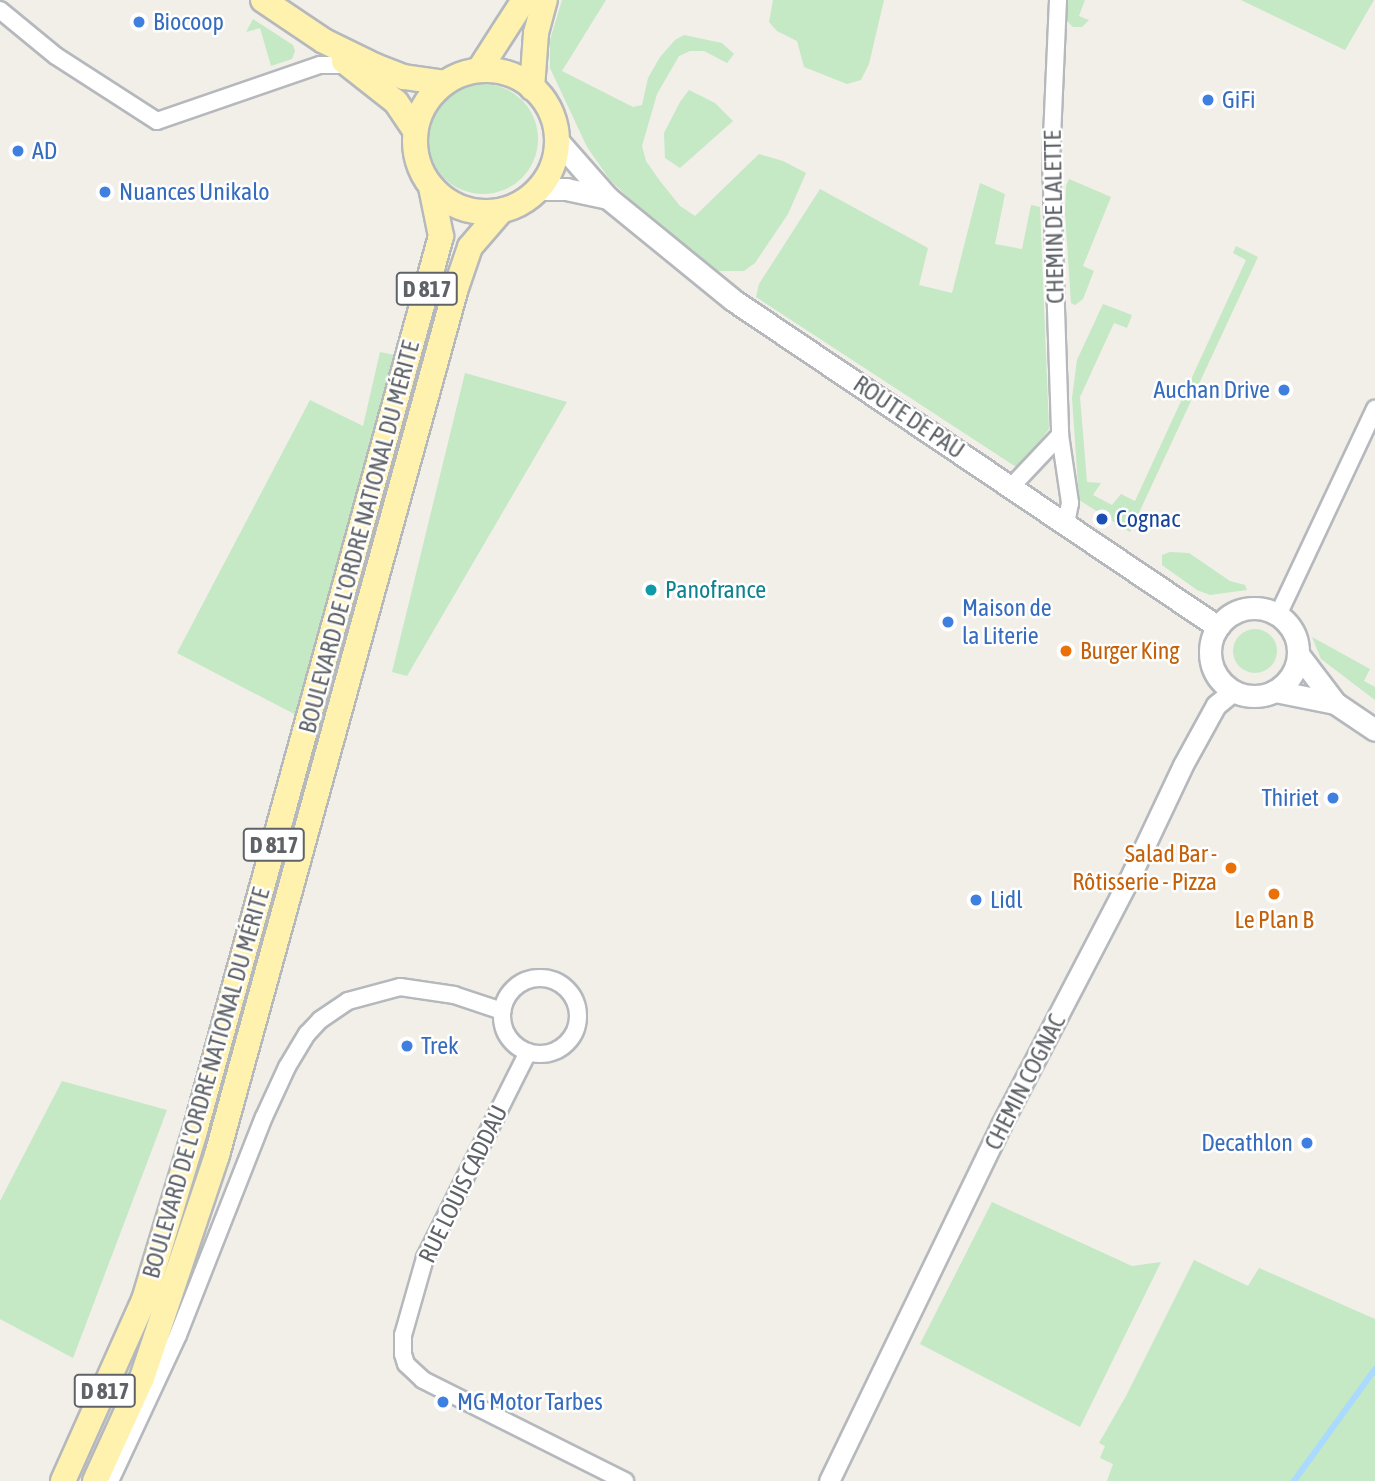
<!DOCTYPE html>
<html>
<head>
<meta charset="utf-8">
<style>
	body { margin:0 }
	#map { position:relative; width:1375px; height:1481px; overflow:hidden; background:#f1efe8; font-family:"Asap Condensed",sans-serif }
	div>[style] { position:absolute }
	.green>* { inset:0; background:#c5e8c5 }
	.round { border-radius:50% }
	.stream>* { height:6px; margin:-3px; padding:0 3px; transform-origin:3px; border-radius:3px; background:#aadaff }
	.roads { filter:drop-shadow(2px 0 #b5b8bc) drop-shadow(-2px 0 #b5b8bc) drop-shadow(0 2px #b5b8bc) drop-shadow(0 -2px #b5b8bc) }
	.minor>* { height:16px; margin:-8px; padding:0 8px; transform-origin:8px; border-radius:8px; background:#fff }
	.minor>.ring { margin:-8px; padding:0; box-sizing:content-box; background:none; border:16px solid #fff; border-radius:50% }
	.tertiary>* { height:19px; margin:-9.5px; padding:0 9.5px; transform-origin:9.5px; border-radius:9.5px; background:#fff }
	.secondary>* { height:21px; margin:-10.5px; padding:0 10.5px; transform-origin:10.5px; border-radius:10.5px; background:#fff }
	.secondary>.ring { margin:-10.5px; padding:0; box-sizing:content-box; background:none; border:21px solid #fff; border-radius:50% }
	.primary>* { height:24px; margin:-12px; padding:0 12px; transform-origin:12px; border-radius:12px; background:#fff2af }
	.primary>.ring { margin:-12px; padding:0; box-sizing:content-box; background:none; border:24px solid #fff2af; border-radius:50% }
	.dots>* { width:19px; height:19px; translate:-50% -50%; box-sizing:border-box; border:4px solid #fff; border-radius:50% }
	span { translate:-50% -50%; white-space:nowrap; text-align:center; line-height:1.15; -webkit-text-stroke:5px #fff; paint-order:stroke }
	.shield-label span { padding:2px 5px; background:#fff; border:2px solid; border-radius:5px; -webkit-text-stroke-width:0 }
	.shield-label { font-size:23px; color:#5f6368; font-weight:700 }
	.shop-label { font-size:24px; color:#366cbe }
	.left { translate:0 -50%; text-align:left }
	.right { translate:-100% -50%; text-align:right }
	.street-label { font-size:24px; color:#5f6368 }
	.transit-label { font-size:24px; color:#164399 }
	.culture-label { font-size:24px; color:#0d838f }
	.food-label { font-size:24px; color:#c56008 }
</style>
</head>
<body>
<div id="map">
	<div class="green">
		<div style="clip-path:polygon(562px 0,606px 0,562px 71px,633px 107px,642px 105px,648px 78px,660px 57px,675px 40px,684px 35px,722px 43px,734px 54px,727px 63px,704px 51px,690px 51px,679px 56px,657px 94px,642px 146px,646px 161px,660px 181px,680px 206px,695px 216px,759px 154px,783px 161px,806px 173px,788px 214px,755px 263px,744px 271px,718px 271px,654px 222px,610px 180px,587px 147px,550px 68px,550px 40px)"></div>
		<div style="clip-path:polygon(773px 0,884px 0,869px 64px,861px 80px,847px 84px,804px 67px,797px 41px,777px 31px,769px 22px)"></div>
		<div style="clip-path:polygon(1067px 0,1085px 0,1079px 16px,1089px 20px,1082px 27px,1073px 27px,1066px 20px)"></div>
		<div style="clip-path:polygon(1241px 0,1374px 0,1345px 50px)"></div>
		<div style="clip-path:polygon(253px 19px,293px 45px,295px 51px,292px 59px,271px 66px,260px 28px,246px 32px)"></div>
		<div class="round" style="left:428px;top:84px;width:110px;height:110px"></div>
		<div style="clip-path:polygon(689px 90px,715px 103px,733px 121px,680px 168px,665px 158px,664px 133px,680px 102px)"></div>
		<div style="clip-path:polygon(1069px 179px,1111px 197px,1083px 266px,1094px 271px,1083px 299px,1075px 305px,1071px 303px,1065px 213px,1066px 185px)"></div>
		<div style="clip-path:polygon(980px 183px,1005px 194px,995px 244px,1022px 249px,1031px 205px,1040px 207px,1049px 429px,1019px 469px,756px 297px,759px 284px,820px 189px,928px 248px,919px 285px,952px 293px)"></div>
		<div style="clip-path:polygon(1236px 246px,1258px 257px,1130px 532px,1079px 500px,1072px 398px,1077px 360px,1103px 304px,1132px 315px,1127px 328px,1114px 323px,1080px 397px,1087px 482px,1101px 483px,1093px 495px,1112px 505px,1121px 494px,1135px 501px,1246px 260px,1233px 253px)"></div>
		<div style="clip-path:polygon(380px 352px,394px 355px,298px 716px,177px 653px,310px 400px,363px 426px)"></div>
		<div style="clip-path:polygon(465px 373px,567px 402px,407px 676px,392px 672px)"></div>
		<div style="clip-path:polygon(1170px 552px,1189px 553px,1230px 581px,1245px 585px,1247px 590px,1210px 595px,1197px 590px,1162px 565px,1162px 555px)"></div>
		<div class="round" style="left:1233px;top:629px;width:44px;height:44px"></div>
		<div style="clip-path:polygon(1312px 637px,1370px 669px,1364px 681px,1375px 687px,1375px 700px,1321px 659px)"></div>
		<div style="clip-path:polygon(62px 1081px,167px 1110px,73px 1358px,0 1319px,0 1201px)"></div>
		<div style="clip-path:polygon(992px 1202px,1132px 1266px,1161px 1262px,1080px 1427px,920px 1344px)"></div>
		<div style="clip-path:polygon(1194px 1260px,1248px 1286px,1259px 1268px,1375px 1319px,1375px 1481px,1107px 1481px,1113px 1464px,1100px 1458px,1105px 1446px,1099px 1443px,1126px 1396px)"></div>
	</div>
	<div class="stream">
		<div style="left:1294px;top:1481px;width:138px;rotate:-54.1deg"></div>
	</div>
	<div class="roads">
		<div class="minor">
			<div style="left:1058px;top:0;width:158px;rotate:92.5deg"></div>
			<div style="left:1051px;top:158px;width:277px;rotate:88.1deg"></div>
			<div style="left:1060px;top:435px;width:69px;rotate:81.6deg"></div>
			<div style="left:1070px;top:503px;width:20px;rotate:101deg"></div>
			<div style="left:0;top:10px;width:72px;rotate:39.4deg"></div>
			<div style="left:56px;top:56px;width:120px;rotate:32.8deg"></div>
			<div style="left:157px;top:121px;width:172px;rotate:-19deg"></div>
			<div style="left:320px;top:65px;width:28px"></div>
			<div style="left:1012px;top:486px;width:70px;rotate:-46.7deg"></div>
			<div style="left:1278px;top:615px;width:228px;rotate:-64.8deg"></div>
			<div class="ring" style="left:502px;top:978px;width:60px;height:60px"></div>
			<div style="left:528px;top:1052px;width:230px;rotate:116.6deg"></div>
			<div style="left:425px;top:1258px;width:80px;rotate:105.9deg"></div>
			<div style="left:403px;top:1335px;width:19px;rotate:90deg"></div>
			<div style="left:403px;top:1354px;width:10px;rotate:73deg"></div>
			<div style="left:406px;top:1364px;width:23px;rotate:43deg"></div>
			<div style="left:423px;top:1380px;width:226px;rotate:26.6deg"></div>
			<div style="left:110px;top:1481px;width:161px;rotate:-65deg"></div>
			<div style="left:178px;top:1335px;width:234px;rotate:-68.5deg"></div>
			<div style="left:264px;top:1117px;width:55px;rotate:-65.3deg"></div>
			<div style="left:287px;top:1067px;width:39px;rotate:-59deg"></div>
			<div style="left:307px;top:1034px;width:19px;rotate:-47deg"></div>
			<div style="left:320px;top:1020px;width:34px;rotate:-34deg"></div>
			<div style="left:348px;top:1001px;width:54px;rotate:-15.1deg"></div>
			<div style="left:400px;top:987px;width:55px;rotate:8.4deg"></div>
			<div style="left:454px;top:995px;width:51px;rotate:18.4deg"></div>
		</div>
		<div class="tertiary">
			<div style="left:829px;top:1481px;width:395px;rotate:-64.2deg"></div>
			<div style="left:1001px;top:1125px;width:284px;rotate:-62.5deg"></div>
			<div style="left:1132px;top:873px;width:119px;rotate:-64.7deg"></div>
			<div style="left:1183px;top:765px;width:68px;rotate:-61.2deg"></div>
			<div style="left:1216px;top:705px;width:22px;rotate:-39deg"></div>
		</div>
		<div class="secondary">
			<div style="left:557px;top:140px;width:77px;rotate:48.7deg"></div>
			<div style="left:608px;top:198px;width:161px;rotate:39.2deg"></div>
			<div style="left:733px;top:300px;width:585px;rotate:33.99deg"></div>
			<div style="left:539px;top:189px;width:27px"></div>
			<div style="left:566px;top:189px;width:43px;rotate:12.1deg"></div>
			<div class="ring" style="left:1210px;top:608px;width:67px;height:67px"></div>
			<div style="left:1298px;top:654px;width:61px;rotate:52.9deg"></div>
			<div style="left:1335px;top:703px;width:48px;rotate:34deg"></div>
			<div style="left:1275px;top:691px;width:61px;rotate:11.3deg"></div>
		</div>
		<div class="primary">
			<div style="left:263px;top:0;width:73px;rotate:33.9deg"></div>
			<div style="left:324px;top:41px;width:57px;rotate:26.1deg"></div>
			<div style="left:375px;top:66px;width:31px;rotate:21deg"></div>
			<div style="left:404px;top:77px;width:41px;rotate:8.3deg"></div>
			<div style="left:344px;top:61px;width:66px;rotate:38.3deg"></div>
			<div style="left:396px;top:102px;width:34px;rotate:56deg"></div>
			<div style="left:479px;top:70px;width:83px;rotate:-57.3deg"></div>
			<div class="ring" style="left:415px;top:70px;width:118px;height:118px"></div>
			<div style="left:532px;top:88px;width:55px;rotate:-85.8deg"></div>
			<div style="left:536px;top:33px;width:34px;rotate:-75deg"></div>
			<div style="left:63px;top:1481px;width:198px;rotate:-65.9deg"></div>
			<div style="left:144px;top:1300px;width:177px;rotate:-73.2deg"></div>
			<div style="left:195px;top:1131px;width:928px;rotate:-74.63deg"></div>
			<div style="left:441px;top:236px;width:50px;rotate:-101.5deg"></div>
			<div style="left:95px;top:1481px;width:113px;rotate:-65.5deg"></div>
			<div style="left:142px;top:1378px;width:235px;rotate:-71.4deg"></div>
			<div style="left:217px;top:1155px;width:899px;rotate:-74.59deg"></div>
			<div style="left:456px;top:288px;width:43px;rotate:-71.1deg"></div>
			<div style="left:470px;top:247px;width:48px;rotate:-49.3deg"></div>
		</div>
	</div>
	<div class="dots">
		<div style="left:139px;top:22px;background:#3f7fe0"></div>
		<div style="left:1208px;top:100px;background:#3f7fe0"></div>
		<div style="left:18px;top:151px;background:#3f7fe0"></div>
		<div style="left:105px;top:192px;background:#3f7fe0"></div>
		<div style="left:1284px;top:390px;background:#3f7fe0"></div>
		<div style="left:1102px;top:519px;background:#1a4fb4"></div>
		<div style="left:651px;top:590px;background:#0f9aa8"></div>
		<div style="left:948px;top:622px;background:#3f7fe0"></div>
		<div style="left:1066px;top:651px;background:#e8710a"></div>
		<div style="left:1333px;top:798px;background:#3f7fe0"></div>
		<div style="left:1231px;top:868px;background:#e8710a"></div>
		<div style="left:1274px;top:894px;background:#e8710a"></div>
		<div style="left:976px;top:900px;background:#3f7fe0"></div>
		<div style="left:407px;top:1046px;background:#3f7fe0"></div>
		<div style="left:1307px;top:1143px;background:#3f7fe0"></div>
		<div style="left:443px;top:1402px;background:#3f7fe0"></div>
	</div>
	<div class="shield-label">
		<span style="left:427px;top:289px">D 817</span>
		<span style="left:274px;top:845px">D 817</span>
		<span style="left:105px;top:1391px">D 817</span>
	</div>
	<div class="shop-label">
		<span class="left" style="left:153px;top:22px">Biocoop</span>
		<span class="left" style="left:1222px;top:100px">GiFi</span>
		<span class="left" style="left:32px;top:151px">AD</span>
		<span class="left" style="left:119px;top:192px">Nuances Unikalo</span>
		<span class="right" style="left:1270px;top:390px">Auchan Drive</span>
		<span class="left" style="left:962px;top:622px">Maison de<br>la Literie</span>
		<span class="right" style="left:1319px;top:798px">Thiriet</span>
		<span class="left" style="left:990px;top:900px">Lidl</span>
		<span class="left" style="left:421px;top:1046px">Trek</span>
		<span class="right" style="left:1293px;top:1143px">Decathlon</span>
		<span class="left" style="left:457px;top:1402px">MG Motor Tarbes</span>
	</div>
	<div class="street-label">
		<span style="left:1054px;top:217px;rotate:-91deg">CHEMIN DE LALETTE</span>
		<span style="left:909px;top:417px;rotate:34deg">ROUTE DE PAU</span>
		<span style="left:359px;top:537px;rotate:-75deg">BOULEVARD DE L'ORDRE NATIONAL DU MÉRITE</span>
		<span style="left:1025px;top:1082px;rotate:-63deg">CHEMIN COGNAC</span>
		<span style="left:206px;top:1083px;rotate:-74deg">BOULEVARD DE L'ORDRE NATIONAL DU MÉRITE</span>
		<span style="left:463px;top:1184px;rotate:-64deg">RUE LOUIS CADDAU</span>
	</div>
	<div class="transit-label">
		<span class="left" style="left:1116px;top:519px">Cognac</span>
	</div>
	<div class="culture-label">
		<span class="left" style="left:665px;top:590px">Panofrance</span>
	</div>
	<div class="food-label">
		<span class="left" style="left:1080px;top:651px">Burger King</span>
		<span class="right" style="left:1217px;top:868px">Salad Bar -<br>Rôtisserie - Pizza</span>
		<span style="left:1274px;top:920px">Le Plan B</span>
	</div>
</div>
</body>
</html>
